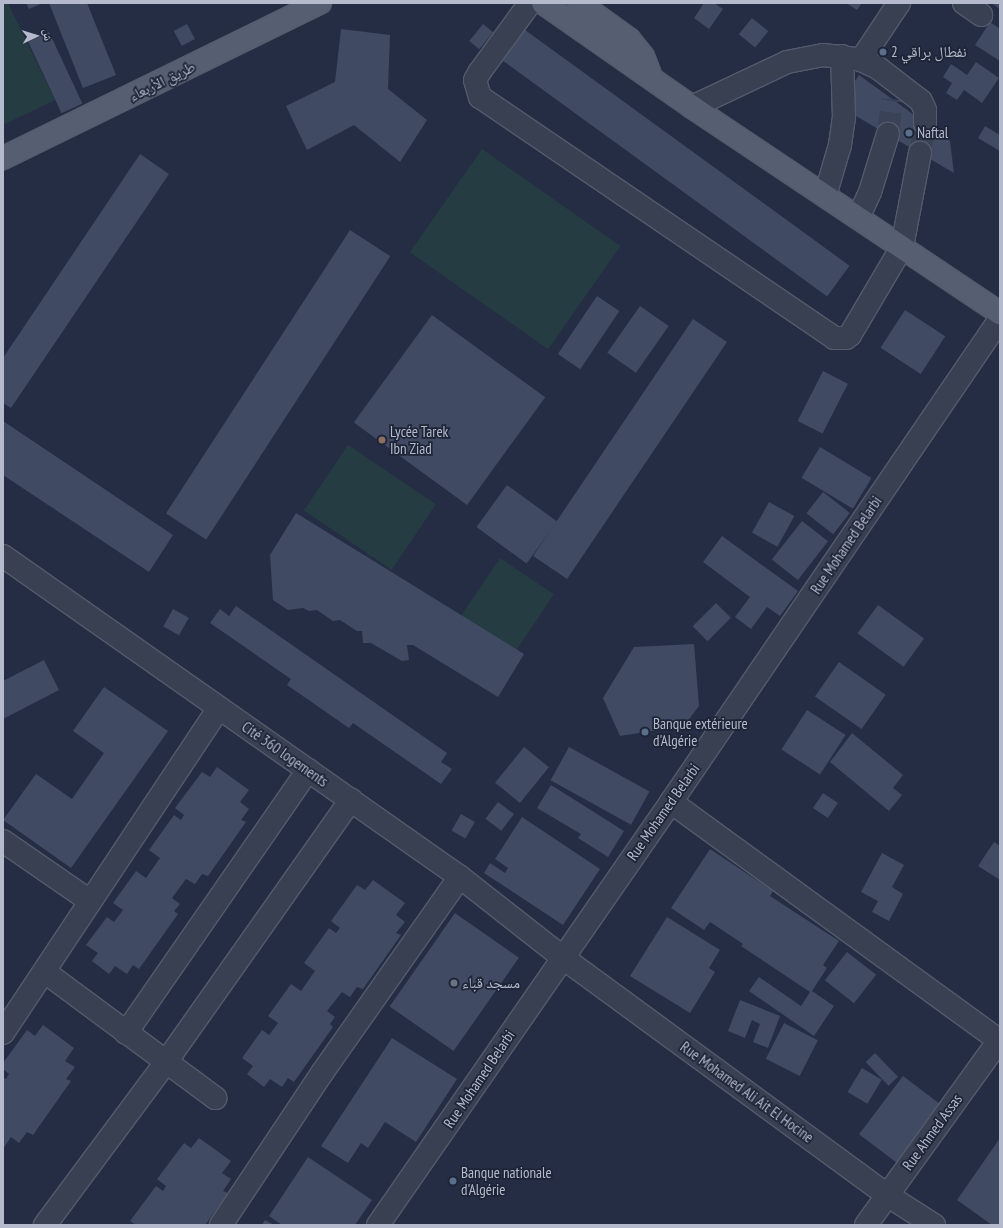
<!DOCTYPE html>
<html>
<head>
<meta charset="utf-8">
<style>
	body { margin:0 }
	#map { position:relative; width:1003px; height:1228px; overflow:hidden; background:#242d43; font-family:"PT Sans Narrow","Noto Naskh Arabic",sans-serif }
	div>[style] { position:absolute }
	.green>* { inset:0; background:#263c43; transform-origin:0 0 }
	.building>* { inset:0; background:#404a63; transform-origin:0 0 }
	.minor-tunnel>* { height:22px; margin-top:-11px; transform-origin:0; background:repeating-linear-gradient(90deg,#3a4258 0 22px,transparent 0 33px) }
	.roads { filter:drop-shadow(1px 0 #535b6c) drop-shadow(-1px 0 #535b6c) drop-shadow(0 1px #535b6c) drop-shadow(0 -1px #535b6c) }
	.minor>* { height:22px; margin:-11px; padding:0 11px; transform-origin:11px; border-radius:11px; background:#384052 }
	.major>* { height:22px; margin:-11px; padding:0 11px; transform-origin:11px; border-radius:11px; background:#565f72 }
	.dots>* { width:11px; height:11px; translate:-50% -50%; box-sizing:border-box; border:2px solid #1d2537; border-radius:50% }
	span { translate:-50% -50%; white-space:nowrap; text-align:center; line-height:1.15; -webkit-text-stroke:3.5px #1d2537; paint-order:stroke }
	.poi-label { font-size:15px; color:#b5bbcc }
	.left { translate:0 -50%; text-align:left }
	.street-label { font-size:15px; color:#b5bbcc }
	.frame { position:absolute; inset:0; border:4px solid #b5bbcc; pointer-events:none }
	.north { position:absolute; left:16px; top:16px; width:40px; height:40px; -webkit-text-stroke:3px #1d2537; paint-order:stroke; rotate:86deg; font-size:11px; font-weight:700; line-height:16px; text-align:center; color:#b5bbcc }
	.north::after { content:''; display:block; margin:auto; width:14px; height:18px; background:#b5bbcc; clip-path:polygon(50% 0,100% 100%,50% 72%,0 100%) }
</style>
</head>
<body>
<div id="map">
	<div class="green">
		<div style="clip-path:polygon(3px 3px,8px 3px,55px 100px,3px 125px)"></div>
		<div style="left:482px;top:149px;width:169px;height:126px;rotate:35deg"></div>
		<div style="left:348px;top:445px;width:106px;height:79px;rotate:34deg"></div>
		<div style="left:500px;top:558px;width:65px;height:103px;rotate:34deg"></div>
	</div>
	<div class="building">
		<div style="clip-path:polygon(26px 3px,43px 3px,29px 9px)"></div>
		<div style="clip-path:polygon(49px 3px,87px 3px,116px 75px,83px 88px)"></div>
		<div style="clip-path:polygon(704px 3px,714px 3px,723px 9px,709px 29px,694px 18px)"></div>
		<div style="clip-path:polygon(846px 3px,862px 3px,857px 10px)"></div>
		<div style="clip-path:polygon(991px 3px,1000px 3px,1000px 9px)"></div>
		<div style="left:752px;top:18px;width:21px;height:21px;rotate:39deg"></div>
		<div style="clip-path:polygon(990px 22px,1000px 29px,1000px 61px,975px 45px)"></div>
		<div style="left:187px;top:24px;width:17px;height:15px;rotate:62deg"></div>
		<div style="left:483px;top:24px;width:13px;height:22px;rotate:39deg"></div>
		<div style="left:521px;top:27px;width:406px;height:38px;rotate:36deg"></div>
		<div style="clip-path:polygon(341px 29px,390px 35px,388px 89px,427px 120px,400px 162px,354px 125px,307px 150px,286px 106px,335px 82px)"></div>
		<div style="left:49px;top:32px;width:79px;height:23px;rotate:65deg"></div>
		<div style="clip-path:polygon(976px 62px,999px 78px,982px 103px,964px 90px,957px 100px,946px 93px,952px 83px,943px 77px,951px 64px,967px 75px)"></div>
		<div style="clip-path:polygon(859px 75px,950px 141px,954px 173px,849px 112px,849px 90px)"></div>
		<div style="clip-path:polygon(985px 126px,1000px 135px,1000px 151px,978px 138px)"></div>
		<div style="clip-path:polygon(140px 154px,169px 174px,11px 408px,3px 403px,3px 358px)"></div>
		<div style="left:350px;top:230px;width:48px;height:338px;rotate:33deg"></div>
		<div style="left:597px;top:296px;width:27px;height:70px;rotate:34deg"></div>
		<div style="left:640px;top:306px;width:35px;height:57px;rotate:35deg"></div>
		<div style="left:905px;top:310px;width:48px;height:45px;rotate:33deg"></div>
		<div style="left:432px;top:315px;width:140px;height:133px;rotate:36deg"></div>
		<div style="left:693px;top:319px;width:41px;height:286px;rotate:34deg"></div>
		<div style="left:823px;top:371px;width:28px;height:56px;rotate:27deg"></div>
		<div style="clip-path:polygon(3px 421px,173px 535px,149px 572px,3px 475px)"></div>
		<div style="left:820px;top:447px;width:60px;height:36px;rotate:31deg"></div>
		<div style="left:507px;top:485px;width:62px;height:52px;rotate:36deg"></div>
		<div style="left:823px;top:492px;width:34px;height:27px;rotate:38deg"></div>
		<div style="left:769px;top:502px;width:29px;height:35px;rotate:29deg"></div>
		<div style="clip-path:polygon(296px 513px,524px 654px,498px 697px,413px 645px,407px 645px,409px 660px,402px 661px,371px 643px,363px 643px,362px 631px,357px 631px,340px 620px,333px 621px,317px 610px,309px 611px,303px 608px,288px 610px,273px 600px,270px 555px)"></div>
		<div style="left:802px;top:521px;width:33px;height:49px;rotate:38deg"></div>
		<div style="clip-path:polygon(722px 536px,798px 591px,780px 616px,767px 607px,751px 629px,735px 617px,750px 597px,703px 562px)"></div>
		<div style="left:716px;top:603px;width:21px;height:33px;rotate:45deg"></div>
		<div style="left:878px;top:605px;width:57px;height:35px;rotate:36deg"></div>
		<div style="clip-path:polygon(236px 606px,447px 753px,441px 762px,452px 769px,441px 784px,353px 723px,349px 728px,287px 685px,291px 679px,210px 623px,220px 609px,229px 616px)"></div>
		<div style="left:173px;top:609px;width:18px;height:20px;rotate:29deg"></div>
		<div style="clip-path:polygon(694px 644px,699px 706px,684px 726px,620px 736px,603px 698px,634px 647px)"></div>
		<div style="clip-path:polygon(44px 660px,59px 690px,3px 719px,3px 681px)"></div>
		<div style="left:839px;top:662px;width:57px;height:42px;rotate:35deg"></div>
		<div style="clip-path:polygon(104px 687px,168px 731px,71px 868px,3px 820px,36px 774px,72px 799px,104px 753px,73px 731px)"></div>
		<div style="left:807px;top:710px;width:46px;height:47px;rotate:33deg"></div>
		<div style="clip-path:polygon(852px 733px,903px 775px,893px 788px,902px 795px,889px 811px,830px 762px)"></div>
		<div style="left:524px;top:747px;width:32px;height:46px;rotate:39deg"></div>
		<div style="left:569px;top:747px;width:92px;height:38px;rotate:29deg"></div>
		<div style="clip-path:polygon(217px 767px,249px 790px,240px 802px,249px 809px,241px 820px,246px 822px,208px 876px,202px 874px,195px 884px,186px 879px,172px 898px,180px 904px,174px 911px,178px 914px,139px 969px,133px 965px,127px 974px,115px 966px,109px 974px,92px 961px,98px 953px,86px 945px,107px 917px,114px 922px,123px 910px,113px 903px,136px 871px,146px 878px,160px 858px,149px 850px,174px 815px,181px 820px,184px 815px,175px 808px,202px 772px,210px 777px)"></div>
		<div style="clip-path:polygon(551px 785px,624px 831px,608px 857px,578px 838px,581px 834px,537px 808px)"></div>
		<div style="left:823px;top:793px;width:18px;height:18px;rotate:34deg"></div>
		<div style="left:498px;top:802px;width:20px;height:21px;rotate:37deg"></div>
		<div style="left:461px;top:814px;width:16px;height:19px;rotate:30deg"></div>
		<div style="clip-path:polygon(522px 817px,600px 869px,563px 925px,484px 873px,490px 863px,505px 873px,508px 868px,495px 859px)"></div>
		<div style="clip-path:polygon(994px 842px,1000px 846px,1000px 880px,978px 866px)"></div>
		<div style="clip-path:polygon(710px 849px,773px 891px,770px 896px,839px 941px,823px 965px,827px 968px,812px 991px,834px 1006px,814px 1036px,749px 991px,759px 977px,801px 1006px,810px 992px,741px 946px,743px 944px,710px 922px,704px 930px,671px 908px)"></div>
		<div style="clip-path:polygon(882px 853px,904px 865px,892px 887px,903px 894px,889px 921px,872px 912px,878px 901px,861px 892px)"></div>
		<div style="clip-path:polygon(373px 880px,405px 903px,396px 915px,405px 922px,396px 933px,401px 935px,363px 989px,357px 987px,350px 997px,342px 992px,327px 1011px,335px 1017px,330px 1024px,333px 1027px,294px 1082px,288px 1078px,282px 1087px,270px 1079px,264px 1087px,247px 1074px,253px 1066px,242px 1058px,262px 1030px,269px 1035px,278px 1023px,268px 1016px,291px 984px,301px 991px,315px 971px,304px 963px,329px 928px,336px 933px,340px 928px,331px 921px,357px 885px,365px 890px)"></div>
		<div style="left:455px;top:913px;width:78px;height:114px;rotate:35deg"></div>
		<div style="clip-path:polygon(667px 917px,720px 950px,709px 968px,715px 972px,690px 1013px,630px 976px)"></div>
		<div style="left:847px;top:952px;width:37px;height:36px;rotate:38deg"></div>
		<div style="clip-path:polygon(740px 1000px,780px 1016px,768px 1048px,753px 1042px,760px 1024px,752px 1020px,745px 1038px,728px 1031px)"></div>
		<div style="left:784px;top:1023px;width:38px;height:40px;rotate:27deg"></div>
		<div style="clip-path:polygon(43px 1025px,74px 1048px,65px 1061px,75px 1067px,66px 1079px,71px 1081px,33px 1135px,27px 1132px,19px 1143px,11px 1137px,3px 1149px,3px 1077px,6px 1079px,9px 1074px,3px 1069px,3px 1063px,27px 1030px,35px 1036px)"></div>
		<div style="clip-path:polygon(392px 1038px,457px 1079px,416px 1142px,385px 1122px,368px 1148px,361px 1143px,348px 1163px,321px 1146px)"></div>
		<div style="left:875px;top:1053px;width:33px;height:13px;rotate:46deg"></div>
		<div style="left:862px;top:1068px;width:23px;height:28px;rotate:31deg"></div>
		<div style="left:903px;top:1076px;width:53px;height:73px;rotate:37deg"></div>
		<div style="clip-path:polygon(199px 1138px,231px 1161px,222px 1173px,231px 1179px,223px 1191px,228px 1193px,205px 1225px,136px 1225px,130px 1221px,156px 1186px,163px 1191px,166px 1186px,157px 1179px,184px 1143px,191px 1148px)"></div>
		<div style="clip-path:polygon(1000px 1138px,1000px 1225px,992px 1225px,957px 1200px)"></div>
		<div style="clip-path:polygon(308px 1157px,372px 1200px,355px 1225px,282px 1225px,269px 1216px)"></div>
		<div style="clip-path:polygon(265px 1220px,274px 1225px,262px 1225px)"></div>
	</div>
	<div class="minor-tunnel">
		<div style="left:888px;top:134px;width:35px;rotate:-83deg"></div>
		<div style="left:920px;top:153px;width:30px;rotate:-81deg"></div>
	</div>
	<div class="roads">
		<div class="minor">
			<div style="left:530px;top:3px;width:87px;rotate:126.1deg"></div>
			<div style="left:479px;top:73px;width:8px;rotate:120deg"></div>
			<div style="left:475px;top:80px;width:18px;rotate:74deg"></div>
			<div style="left:480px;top:97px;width:428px;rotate:34.2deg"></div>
			<div style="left:834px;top:338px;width:12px"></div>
			<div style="left:846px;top:338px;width:5px;rotate:-37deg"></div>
			<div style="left:850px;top:335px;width:102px;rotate:-59.4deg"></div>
			<div style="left:902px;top:247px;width:96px;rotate:-79.2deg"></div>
			<div style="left:964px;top:3px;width:21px;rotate:35deg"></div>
			<div style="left:861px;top:60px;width:69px;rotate:-56.3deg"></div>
			<div style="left:692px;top:107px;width:105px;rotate:-25.3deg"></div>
			<div style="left:787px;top:62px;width:37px;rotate:-11deg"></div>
			<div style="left:823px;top:55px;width:38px;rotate:7deg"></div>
			<div style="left:861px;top:60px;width:19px;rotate:25deg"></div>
			<div style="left:878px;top:68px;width:54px;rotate:37.5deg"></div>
			<div style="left:921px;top:101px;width:10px;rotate:66deg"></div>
			<div style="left:925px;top:110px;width:13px;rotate:90deg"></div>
			<div style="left:825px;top:196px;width:53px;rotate:-73.6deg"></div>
			<div style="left:840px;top:145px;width:27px;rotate:-82deg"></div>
			<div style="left:844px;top:118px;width:62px;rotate:-91.8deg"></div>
			<div style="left:858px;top:218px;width:29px;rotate:-65deg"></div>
			<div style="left:870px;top:192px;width:61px;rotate:-72.8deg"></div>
			<div style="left:3px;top:556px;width:558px;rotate:35.08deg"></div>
			<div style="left:460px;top:877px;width:130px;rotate:38.1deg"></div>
			<div style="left:562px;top:957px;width:403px;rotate:36.2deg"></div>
			<div style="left:887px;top:1195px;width:56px;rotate:32.6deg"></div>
			<div style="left:671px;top:802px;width:405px;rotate:36deg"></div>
			<div style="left:3px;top:841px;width:106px;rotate:34.6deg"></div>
			<div style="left:45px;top:972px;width:212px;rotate:36.5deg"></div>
			<div style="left:3px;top:1033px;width:390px;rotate:-56.4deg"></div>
			<div style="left:126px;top:1033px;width:320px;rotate:-55.3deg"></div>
			<div style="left:45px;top:1225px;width:203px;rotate:-53.4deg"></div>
			<div style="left:166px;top:1062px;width:321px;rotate:-54.8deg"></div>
			<div style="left:221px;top:1225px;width:182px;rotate:-56.4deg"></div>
			<div style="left:322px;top:1073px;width:240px;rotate:-54.9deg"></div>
			<div style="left:378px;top:1225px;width:515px;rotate:-55.29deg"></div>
			<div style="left:671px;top:802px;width:584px;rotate:-55.74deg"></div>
			<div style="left:866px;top:1225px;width:229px;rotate:-54.2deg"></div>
		</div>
		<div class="major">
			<div style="left:543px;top:3px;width:182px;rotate:34.9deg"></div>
			<div style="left:692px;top:107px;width:371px;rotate:33.8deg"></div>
			<div style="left:579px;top:3px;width:62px;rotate:35.8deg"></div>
			<div style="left:629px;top:39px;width:22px;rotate:51deg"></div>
			<div style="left:643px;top:56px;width:22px;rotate:69deg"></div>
			<div style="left:3px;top:158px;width:353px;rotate:-26.1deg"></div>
		</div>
	</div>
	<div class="dots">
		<div style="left:883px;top:52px;background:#5c6f8a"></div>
		<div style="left:909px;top:133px;background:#5c6f8a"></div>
		<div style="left:382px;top:440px;background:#8d6e63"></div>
		<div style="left:645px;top:732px;background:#5c6f8a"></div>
		<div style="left:454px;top:983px;background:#6b7280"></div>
		<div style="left:453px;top:1181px;background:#5c6f8a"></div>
	</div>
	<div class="poi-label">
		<span class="left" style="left:891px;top:52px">نفطال براقي 2</span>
		<span class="left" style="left:917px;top:133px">Naftal</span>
		<span class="left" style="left:390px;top:440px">Lycée Tarek<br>Ibn Ziad</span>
		<span class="left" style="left:653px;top:732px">Banque extérieure<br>d'Algérie</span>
		<span class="left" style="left:462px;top:983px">مسجد قباء</span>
		<span class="left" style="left:461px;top:1181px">Banque nationale<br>d'Algérie</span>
	</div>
	<div class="street-label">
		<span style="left:162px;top:81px;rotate:-26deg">طريق الأربعاء</span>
		<span style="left:846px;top:545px;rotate:-56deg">Rue Mohamed Belarbi</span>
		<span style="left:285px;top:754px;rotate:35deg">Cité 360 logements</span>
		<span style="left:663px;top:812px;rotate:-55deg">Rue Mohamed Belarbi</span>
		<span style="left:479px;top:1079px;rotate:-56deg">Rue Mohamed Belarbi</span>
		<span style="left:747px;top:1092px;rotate:36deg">Rue Mohamed Ali Ait El Hocine</span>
		<span style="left:932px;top:1132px;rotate:-54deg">Rue Ahmed Assas</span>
	</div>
	<div class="frame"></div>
	<div class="north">ش</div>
</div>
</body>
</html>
